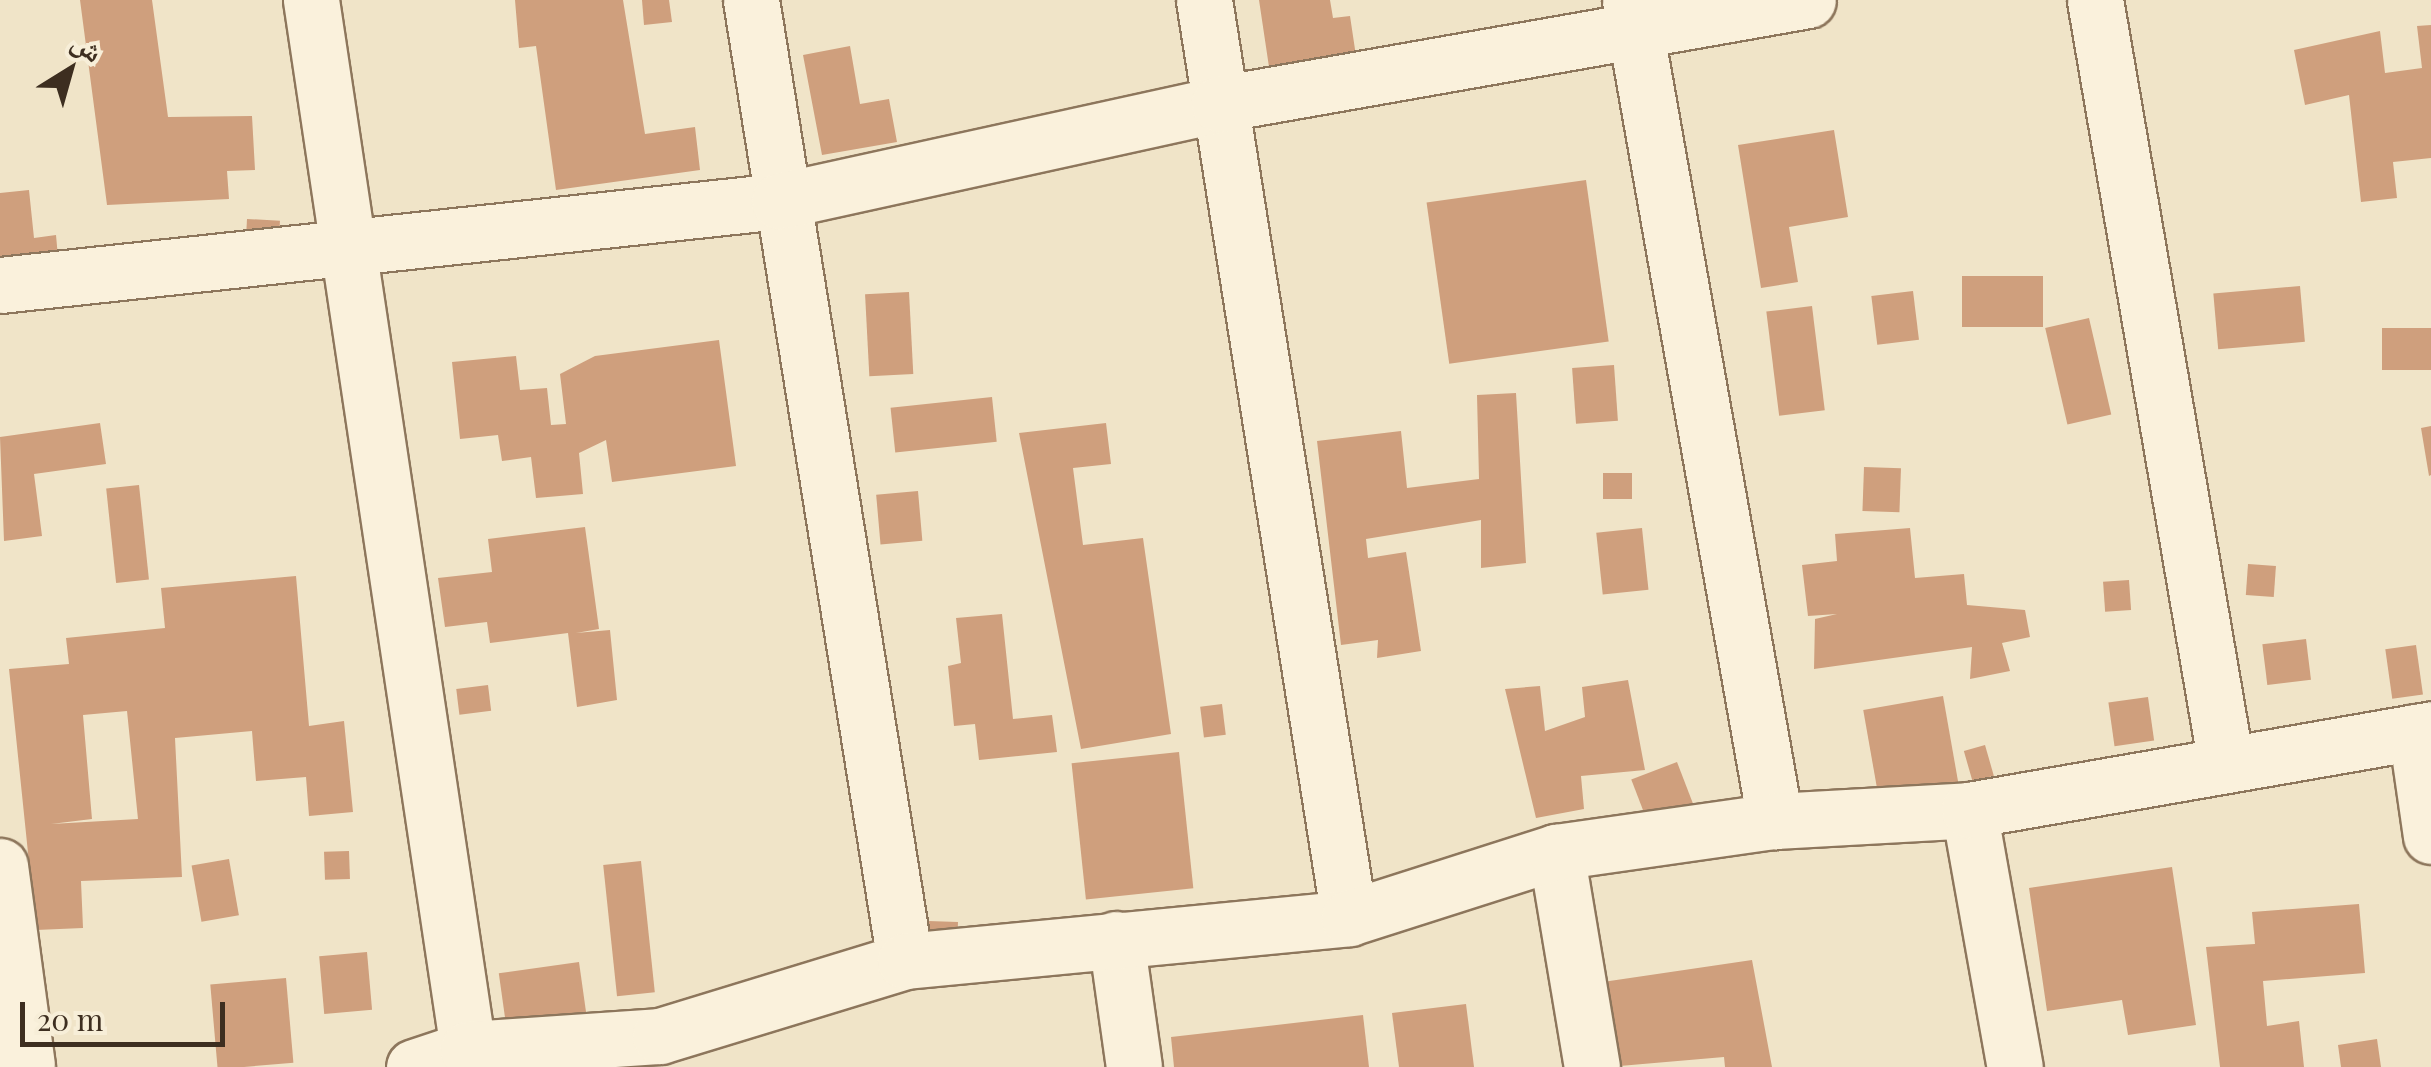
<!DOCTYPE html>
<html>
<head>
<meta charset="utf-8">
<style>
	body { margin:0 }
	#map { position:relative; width:2431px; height:1067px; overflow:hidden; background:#f0e4c8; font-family:"Playfair Display","Noto Naskh Arabic",serif }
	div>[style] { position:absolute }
	.building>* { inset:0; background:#cf9f7d; transform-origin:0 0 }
	.roads { filter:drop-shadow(2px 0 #8d765c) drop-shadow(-2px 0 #8d765c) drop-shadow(0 2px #8d765c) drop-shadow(0 -2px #8d765c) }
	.minor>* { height:55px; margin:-27.5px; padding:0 27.5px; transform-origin:27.5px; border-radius:27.5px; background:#faf1dc }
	span { translate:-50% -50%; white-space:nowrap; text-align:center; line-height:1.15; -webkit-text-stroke:9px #f7eed8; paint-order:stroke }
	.north { position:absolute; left:20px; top:20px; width:100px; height:100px; -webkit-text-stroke:8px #f7eed8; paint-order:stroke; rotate:37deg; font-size:28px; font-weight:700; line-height:40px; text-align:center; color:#3d2e20 }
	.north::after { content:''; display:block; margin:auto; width:35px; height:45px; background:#3d2e20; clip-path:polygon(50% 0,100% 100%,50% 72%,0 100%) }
	.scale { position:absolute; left:20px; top:1002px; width:205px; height:45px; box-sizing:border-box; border:5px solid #3d2e20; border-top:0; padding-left:12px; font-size:30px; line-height:35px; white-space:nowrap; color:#3d2e20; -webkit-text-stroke:8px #f7eed8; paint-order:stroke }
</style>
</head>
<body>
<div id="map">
	<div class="building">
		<div style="clip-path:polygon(80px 0,152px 0,168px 117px,252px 116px,255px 170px,227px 171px,229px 199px,107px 205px)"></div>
		<div style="clip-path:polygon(515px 0,623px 0,645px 134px,695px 127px,700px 170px,556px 190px,536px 46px,519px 48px)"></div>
		<div style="clip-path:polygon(642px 0,669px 0,672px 22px,644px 25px)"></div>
		<div style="clip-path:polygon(1259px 0,1330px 0,1333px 18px,1350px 16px,1356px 56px,1269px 67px)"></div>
		<div style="clip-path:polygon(2431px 25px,2431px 158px,2393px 162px,2397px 198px,2361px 202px,2349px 95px,2305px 105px,2294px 50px,2380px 31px,2385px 73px,2422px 68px,2417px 26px)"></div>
		<div style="clip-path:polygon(850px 46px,860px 104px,889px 99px,897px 142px,822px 155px,803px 55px)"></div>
		<div style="clip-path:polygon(1834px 130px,1848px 217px,1789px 227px,1798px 282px,1761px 288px,1738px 145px)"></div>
		<div style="left:1586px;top:180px;width:163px;height:161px;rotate:82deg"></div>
		<div style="clip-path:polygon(29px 190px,34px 238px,56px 235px,59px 268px,0 274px,0 193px)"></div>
		<div style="left:247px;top:219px;width:33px;height:27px;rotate:3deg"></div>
		<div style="left:1962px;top:276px;width:81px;height:51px"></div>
		<div style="left:2300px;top:286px;width:56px;height:87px;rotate:85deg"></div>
		<div style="left:1913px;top:291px;width:49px;height:42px;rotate:83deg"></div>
		<div style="left:909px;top:292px;width:82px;height:44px;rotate:87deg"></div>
		<div style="left:1812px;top:306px;width:105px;height:46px;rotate:83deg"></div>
		<div style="left:2089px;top:318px;width:99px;height:45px;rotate:77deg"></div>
		<div style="left:2431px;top:328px;width:42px;height:49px;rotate:90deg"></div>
		<div style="clip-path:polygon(719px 340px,736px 466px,612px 482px,606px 440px,579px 453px,583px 494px,536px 498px,531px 457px,502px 461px,498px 435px,460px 439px,452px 362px,516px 356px,520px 390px,547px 388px,551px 425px,566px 424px,560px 374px,595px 356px)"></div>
		<div style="left:1614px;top:365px;width:56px;height:42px;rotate:86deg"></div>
		<div style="clip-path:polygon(1516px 393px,1526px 563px,1481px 568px,1481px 520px,1366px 539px,1368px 558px,1406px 552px,1421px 651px,1377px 658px,1378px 640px,1341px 645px,1317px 441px,1401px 431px,1407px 488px,1479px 479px,1477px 395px)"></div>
		<div style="left:992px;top:397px;width:45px;height:102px;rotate:84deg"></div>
		<div style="clip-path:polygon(100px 423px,106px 464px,34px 474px,42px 536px,4px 541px,0 437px)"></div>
		<div style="clip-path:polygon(1106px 423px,1111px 464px,1073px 468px,1083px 545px,1143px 538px,1171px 734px,1081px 749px,1019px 433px)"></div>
		<div style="clip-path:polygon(2431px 426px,2431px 475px,2429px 476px,2421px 428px)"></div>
		<div style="left:1864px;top:467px;width:37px;height:44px;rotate:2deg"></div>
		<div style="left:1603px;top:473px;width:29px;height:26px"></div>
		<div style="left:139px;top:485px;width:95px;height:33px;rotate:84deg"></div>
		<div style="left:918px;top:491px;width:50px;height:42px;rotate:85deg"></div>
		<div style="clip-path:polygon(585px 527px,599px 629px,576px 633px,610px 630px,617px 700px,577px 707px,568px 633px,490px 643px,487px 622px,445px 627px,438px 578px,492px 572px,488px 539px)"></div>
		<div style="left:1642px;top:528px;width:62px;height:46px;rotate:84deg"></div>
		<div style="clip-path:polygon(1910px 528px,1915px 578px,1964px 574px,1967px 605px,2025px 610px,2030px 637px,2002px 643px,2010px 671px,1970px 679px,1972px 647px,1814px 669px,1815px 619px,1837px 614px,1808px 616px,1802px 565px,1837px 561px,1835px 534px)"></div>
		<div style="left:2248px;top:564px;width:28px;height:31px;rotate:4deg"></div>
		<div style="clip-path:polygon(evenodd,296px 576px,309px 726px,344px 721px,353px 812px,309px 816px,306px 777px,256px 781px,252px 731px,175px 738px,182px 877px,81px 881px,83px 928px,36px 930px,9px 669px,69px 664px,66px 638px,165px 628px,161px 588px,296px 576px,127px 711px,138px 819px,51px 824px,92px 819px,83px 715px,127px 711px)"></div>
		<div style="left:2129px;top:580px;width:30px;height:26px;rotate:86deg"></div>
		<div style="clip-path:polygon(1002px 614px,1013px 719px,1052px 715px,1057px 752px,979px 760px,975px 724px,954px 726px,948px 666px,961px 663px,956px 618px)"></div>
		<div style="left:2306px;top:639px;width:41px;height:44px;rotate:83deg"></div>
		<div style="left:2416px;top:645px;width:50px;height:31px;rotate:82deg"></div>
		<div style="clip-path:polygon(1628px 680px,1645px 770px,1581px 776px,1584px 809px,1536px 818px,1505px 689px,1540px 686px,1545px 731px,1585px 717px,1582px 687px)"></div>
		<div style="left:488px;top:685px;width:26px;height:32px;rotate:83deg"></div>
		<div style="left:1943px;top:696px;width:88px;height:81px;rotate:80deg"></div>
		<div style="left:2148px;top:697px;width:44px;height:40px;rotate:82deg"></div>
		<div style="left:1222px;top:704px;width:31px;height:22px;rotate:83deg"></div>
		<div style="left:1985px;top:745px;width:32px;height:22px;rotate:74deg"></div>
		<div style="left:1179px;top:752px;width:137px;height:108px;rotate:84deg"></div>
		<div style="left:1677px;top:762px;width:48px;height:49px;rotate:69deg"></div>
		<div style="left:349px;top:851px;width:28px;height:25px;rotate:88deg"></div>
		<div style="left:229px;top:859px;width:57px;height:38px;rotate:80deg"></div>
		<div style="left:641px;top:861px;width:132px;height:38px;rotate:84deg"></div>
		<div style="clip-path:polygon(2172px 867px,2196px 1025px,2128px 1035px,2122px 1000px,2047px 1011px,2029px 888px)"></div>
		<div style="clip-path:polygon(2359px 904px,2365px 973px,2263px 981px,2267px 1026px,2299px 1021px,2304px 1067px,2220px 1067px,2206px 947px,2255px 944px,2252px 912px)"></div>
		<div style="left:928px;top:921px;width:30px;height:23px;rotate:2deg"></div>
		<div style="left:367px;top:952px;width:58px;height:48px;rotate:85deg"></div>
		<div style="clip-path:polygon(1752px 960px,1772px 1067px,1725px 1067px,1724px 1057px,1608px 1067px,1596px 983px)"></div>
		<div style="left:579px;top:962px;width:51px;height:81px;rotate:82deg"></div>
		<div style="left:286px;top:978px;width:85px;height:76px;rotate:85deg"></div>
		<div style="clip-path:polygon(1466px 1004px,1474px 1067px,1399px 1067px,1392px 1013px)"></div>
		<div style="clip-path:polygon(1363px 1015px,1369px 1067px,1174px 1067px,1171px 1037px)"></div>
		<div style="clip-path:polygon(2377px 1039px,2381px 1067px,2341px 1067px,2338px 1045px)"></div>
	</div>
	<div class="roads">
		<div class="minor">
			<div style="left:311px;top:0;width:1061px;rotate:81.49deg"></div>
			<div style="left:751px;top:0;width:973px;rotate:80.9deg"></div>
			<div style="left:1204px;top:0;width:929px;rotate:81.02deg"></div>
			<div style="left:1630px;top:0;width:834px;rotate:79.98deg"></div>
			<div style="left:2095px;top:0;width:769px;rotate:80.27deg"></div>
			<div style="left:0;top:285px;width:784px;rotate:-6.15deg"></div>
			<div style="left:779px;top:201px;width:451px;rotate:-12.4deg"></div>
			<div style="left:1219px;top:104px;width:598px;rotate:-10.01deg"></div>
			<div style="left:2416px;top:732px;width:105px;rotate:81.8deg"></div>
			<div style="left:1969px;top:810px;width:261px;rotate:79.9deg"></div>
			<div style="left:1556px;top:852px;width:218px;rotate:80.5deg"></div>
			<div style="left:0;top:866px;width:201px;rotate:82.3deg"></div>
			<div style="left:1116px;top:939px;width:129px;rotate:82deg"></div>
			<div style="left:414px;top:1067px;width:57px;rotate:-18.4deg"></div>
			<div style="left:468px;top:1049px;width:192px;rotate:-3.9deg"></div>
			<div style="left:660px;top:1036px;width:256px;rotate:-17deg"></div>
			<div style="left:905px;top:961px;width:446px;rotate:-5.5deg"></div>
			<div style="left:1349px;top:918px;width:217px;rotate:-17.7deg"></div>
			<div style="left:1556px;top:852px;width:221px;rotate:-8.1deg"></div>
			<div style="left:1775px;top:821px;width:194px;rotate:-3.2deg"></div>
			<div style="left:1969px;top:810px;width:469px;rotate:-9.9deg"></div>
		</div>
	</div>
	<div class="north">ش</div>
	<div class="scale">20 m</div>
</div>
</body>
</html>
